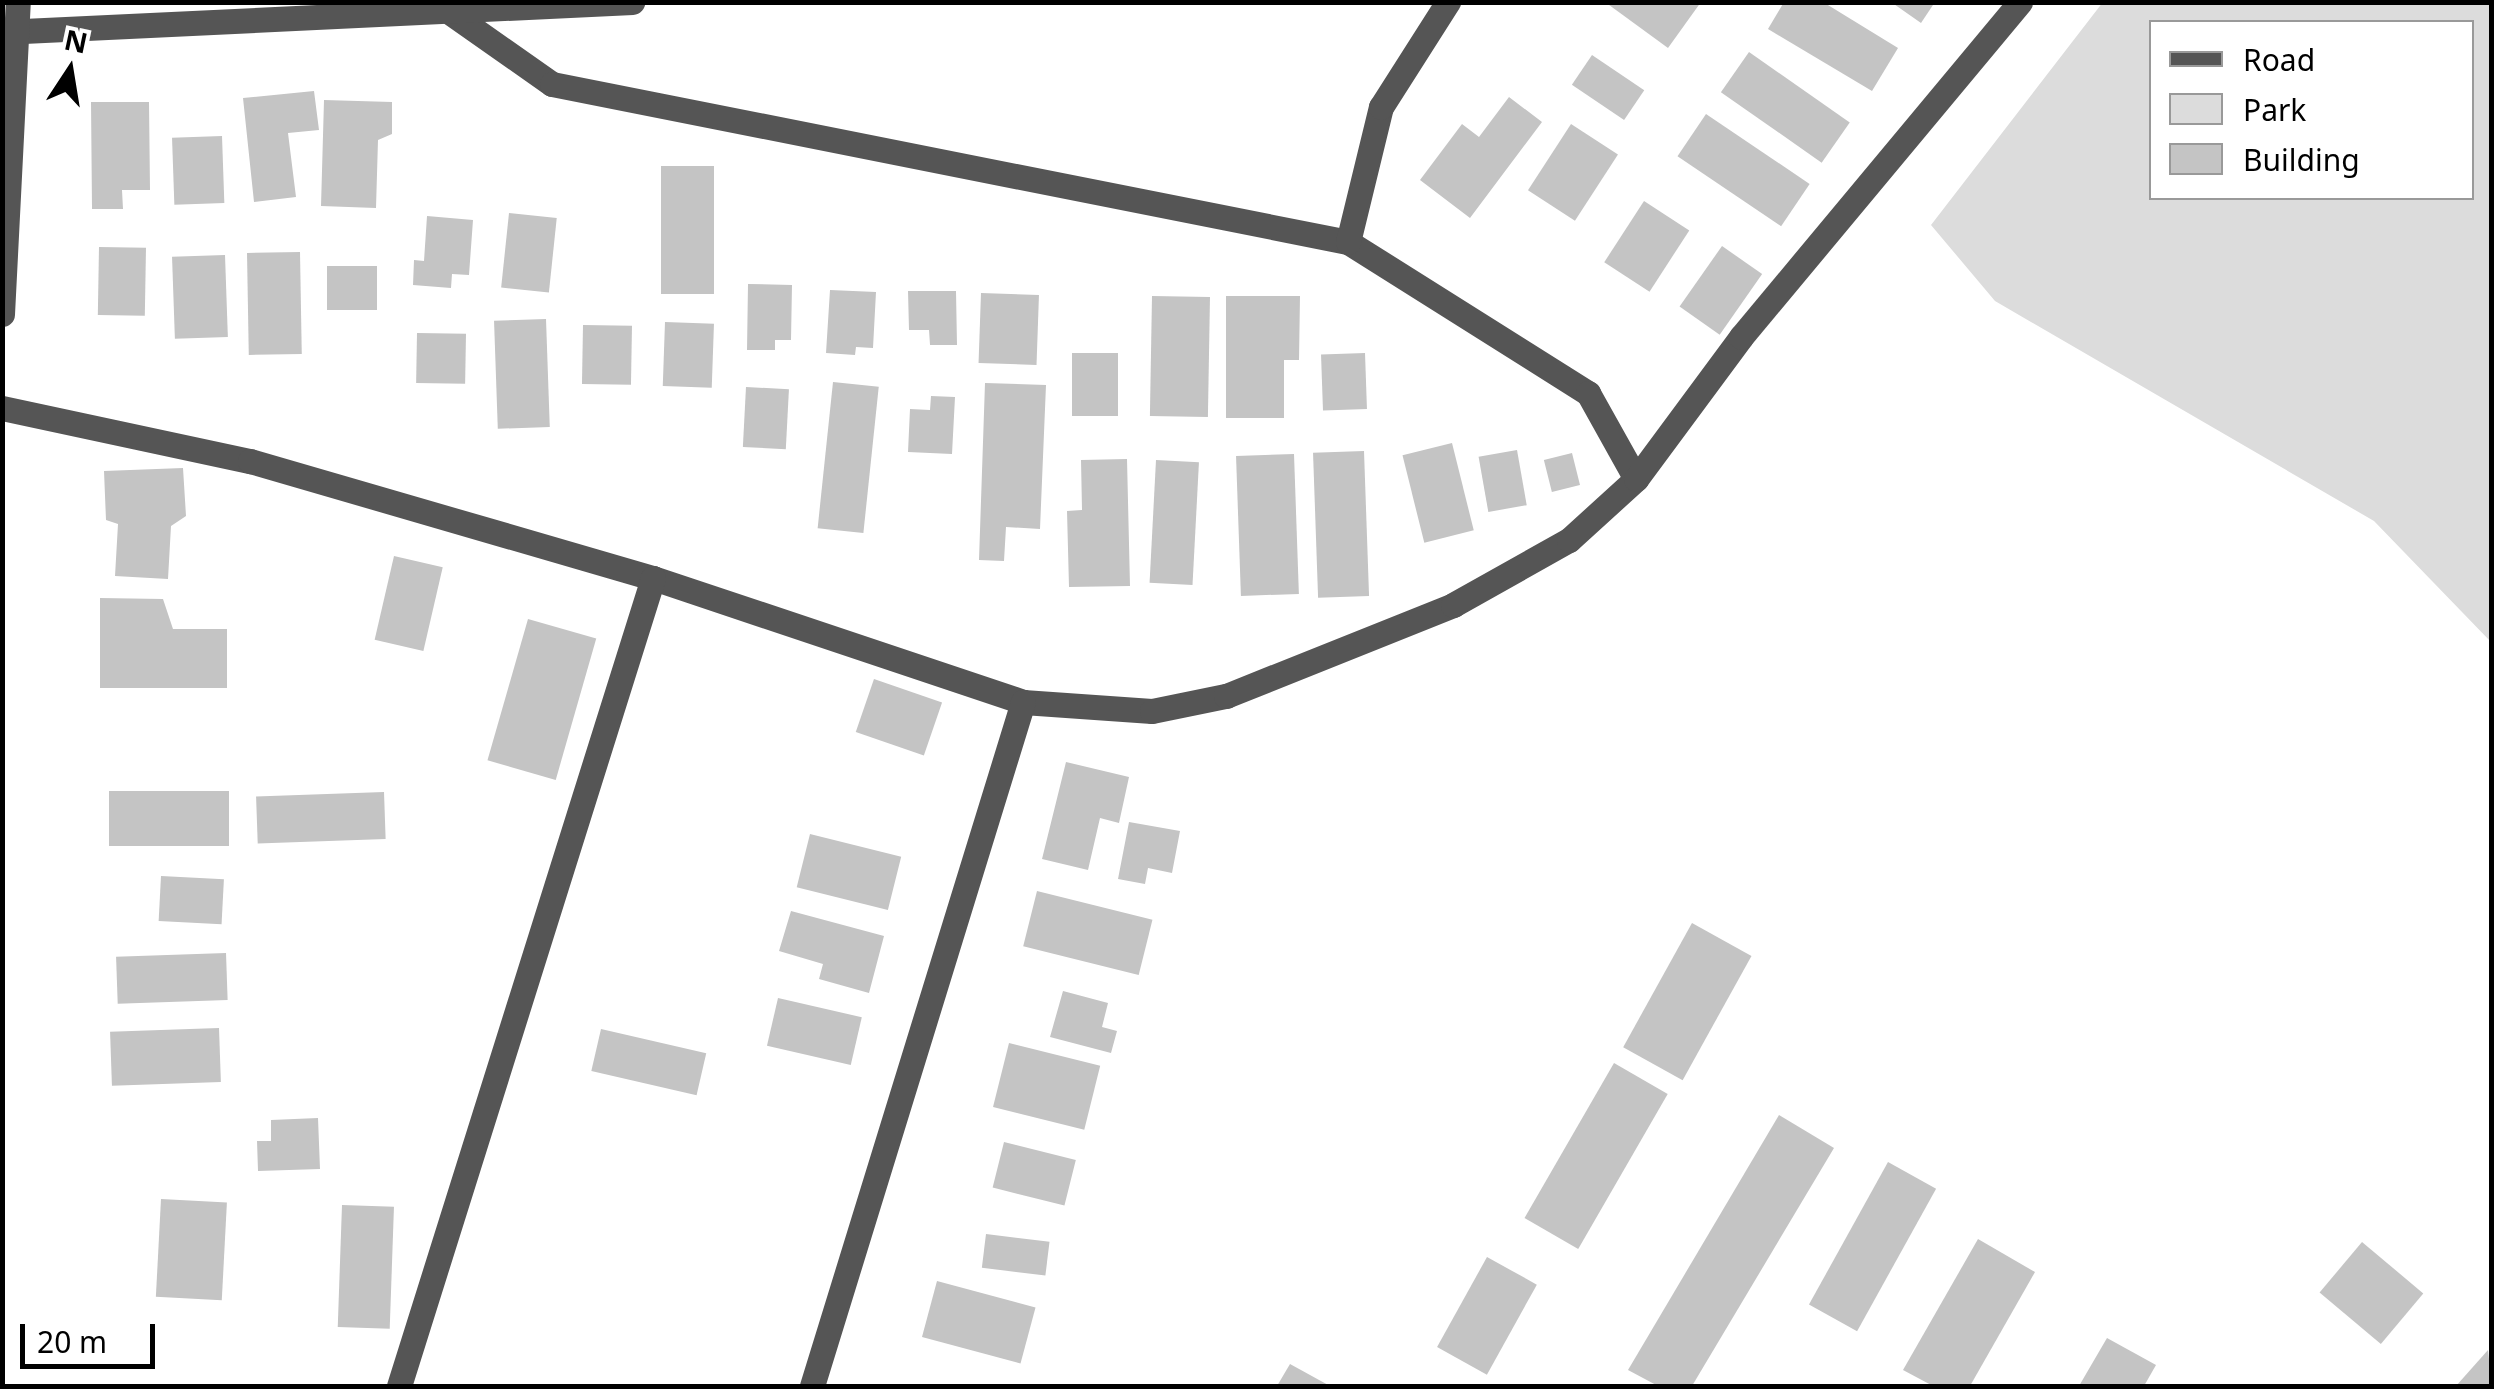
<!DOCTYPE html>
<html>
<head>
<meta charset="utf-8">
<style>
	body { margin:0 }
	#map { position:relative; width:2494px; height:1389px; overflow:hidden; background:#fff; font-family:"Noto Sans",sans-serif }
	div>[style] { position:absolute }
	.green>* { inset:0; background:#dcdcdc }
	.building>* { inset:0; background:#c4c4c4; transform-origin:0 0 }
	.minor>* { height:25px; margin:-12.5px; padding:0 12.5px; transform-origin:12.5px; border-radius:12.5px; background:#555 }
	span { translate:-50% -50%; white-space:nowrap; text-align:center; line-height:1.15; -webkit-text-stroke:9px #fff; paint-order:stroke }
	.frame { position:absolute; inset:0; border:5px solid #000; pointer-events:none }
	.legend { position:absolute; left:2149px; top:20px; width:325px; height:180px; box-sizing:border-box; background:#fff; border:2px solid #999; margin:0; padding:12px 18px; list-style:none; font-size:30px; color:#000 }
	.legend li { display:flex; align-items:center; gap:20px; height:50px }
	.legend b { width:50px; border:2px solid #999 }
	.north { position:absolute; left:20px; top:20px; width:100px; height:100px; -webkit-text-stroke:8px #fff; paint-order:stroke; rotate:12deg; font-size:28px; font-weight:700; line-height:40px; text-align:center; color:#000 }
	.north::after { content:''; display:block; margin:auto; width:35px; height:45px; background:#000; clip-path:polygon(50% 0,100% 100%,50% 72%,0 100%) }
	.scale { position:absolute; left:20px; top:1324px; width:135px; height:45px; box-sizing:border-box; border:5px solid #000; border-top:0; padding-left:12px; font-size:30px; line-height:35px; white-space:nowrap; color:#000; -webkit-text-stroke:8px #fff; paint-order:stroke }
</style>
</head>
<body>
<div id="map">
	<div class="green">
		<div style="clip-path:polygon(evenodd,2103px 2px,2491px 3px,2491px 642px,2374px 521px,1995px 301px,1931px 225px,2103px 2px,2152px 22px,2472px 22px,2472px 198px,2152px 198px,2152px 22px)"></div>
	</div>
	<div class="building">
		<div style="clip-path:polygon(1605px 2px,1701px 2px,1668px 48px)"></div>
		<div style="clip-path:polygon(1784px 2px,1823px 2px,1898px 48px,1872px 91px,1768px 29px)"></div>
		<div style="clip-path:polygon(1891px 2px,1935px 2px,1921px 23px)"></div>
		<div style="left:1749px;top:52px;width:123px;height:49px;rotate:35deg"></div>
		<div style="left:1592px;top:55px;width:63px;height:36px;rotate:34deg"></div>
		<div style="clip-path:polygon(314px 91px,319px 130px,288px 133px,296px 197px,254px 202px,243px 98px)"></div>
		<div style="clip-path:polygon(1509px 97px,1542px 122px,1470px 218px,1420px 180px,1462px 124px,1479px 137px)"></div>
		<div style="clip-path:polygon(324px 100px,392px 102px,392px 134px,378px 140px,376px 208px,321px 206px)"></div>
		<div style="clip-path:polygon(91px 102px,149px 102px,150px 190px,122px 190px,123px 209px,92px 209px)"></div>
		<div style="left:1706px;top:114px;width:125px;height:51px;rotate:34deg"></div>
		<div style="left:1571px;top:124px;width:56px;height:79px;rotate:33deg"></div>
		<div style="left:222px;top:136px;width:67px;height:50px;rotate:88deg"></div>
		<div style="left:661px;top:166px;width:53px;height:128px"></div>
		<div style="left:1644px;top:201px;width:54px;height:73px;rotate:33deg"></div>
		<div style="left:509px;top:213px;width:48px;height:75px;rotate:6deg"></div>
		<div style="clip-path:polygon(427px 216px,473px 220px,469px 275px,452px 274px,451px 288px,413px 285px,414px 260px,424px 261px)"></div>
		<div style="left:1722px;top:246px;width:49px;height:74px;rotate:35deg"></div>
		<div style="left:99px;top:247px;width:47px;height:68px;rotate:1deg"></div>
		<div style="left:300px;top:252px;width:102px;height:53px;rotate:89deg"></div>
		<div style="left:225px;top:255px;width:82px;height:53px;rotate:88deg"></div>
		<div style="left:377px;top:266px;width:44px;height:50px;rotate:90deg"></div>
		<div style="clip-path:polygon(748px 284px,792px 285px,791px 340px,775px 340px,775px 350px,747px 350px)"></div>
		<div style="clip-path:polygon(830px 290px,876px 292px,873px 348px,856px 347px,855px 355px,826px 353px)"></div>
		<div style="clip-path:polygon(908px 291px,956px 291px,957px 345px,930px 345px,929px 330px,909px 330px)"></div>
		<div style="left:981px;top:293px;width:58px;height:70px;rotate:2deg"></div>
		<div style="left:1152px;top:296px;width:58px;height:120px;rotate:1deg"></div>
		<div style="clip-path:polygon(1226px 296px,1300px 296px,1299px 360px,1284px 360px,1284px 418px,1226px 418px)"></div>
		<div style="left:546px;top:319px;width:108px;height:52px;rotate:88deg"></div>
		<div style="left:665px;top:322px;width:49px;height:64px;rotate:2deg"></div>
		<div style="left:583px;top:325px;width:49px;height:59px;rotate:1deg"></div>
		<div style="left:417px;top:333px;width:49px;height:50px;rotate:1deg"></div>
		<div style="left:1072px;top:353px;width:46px;height:63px"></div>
		<div style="left:1365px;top:353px;width:56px;height:44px;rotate:88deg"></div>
		<div style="left:833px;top:382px;width:46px;height:147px;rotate:6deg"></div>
		<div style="clip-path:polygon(985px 383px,1046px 385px,1040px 529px,1006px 527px,1004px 561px,979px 560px)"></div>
		<div style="left:746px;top:387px;width:43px;height:60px;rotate:3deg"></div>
		<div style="clip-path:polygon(931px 396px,955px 397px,952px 454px,908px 452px,910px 409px,930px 410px)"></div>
		<div style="left:1452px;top:443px;width:90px;height:51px;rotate:76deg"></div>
		<div style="left:1517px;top:450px;width:56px;height:39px;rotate:80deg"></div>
		<div style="left:1364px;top:451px;width:145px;height:51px;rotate:88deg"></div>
		<div style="left:1572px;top:453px;width:33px;height:29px;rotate:76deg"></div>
		<div style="left:1294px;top:454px;width:140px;height:58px;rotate:88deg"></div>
		<div style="clip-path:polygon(1127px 459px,1130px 586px,1069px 587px,1067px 511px,1082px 510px,1081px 460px)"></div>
		<div style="left:1156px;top:460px;width:43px;height:123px;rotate:3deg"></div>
		<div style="clip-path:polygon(183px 468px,186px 516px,171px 526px,168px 579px,115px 576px,118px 524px,106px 520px,104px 471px)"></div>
		<div style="left:394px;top:556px;width:50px;height:86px;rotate:13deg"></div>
		<div style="clip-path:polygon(100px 598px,163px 599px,173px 629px,227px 629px,227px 688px,100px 688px)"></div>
		<div style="left:528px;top:619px;width:71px;height:147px;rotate:16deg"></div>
		<div style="left:874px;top:679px;width:72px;height:56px;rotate:19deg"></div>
		<div style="clip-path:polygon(1066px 762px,1129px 777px,1119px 823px,1100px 818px,1088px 870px,1042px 859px)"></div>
		<div style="left:109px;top:791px;width:120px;height:55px"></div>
		<div style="left:384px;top:792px;width:47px;height:128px;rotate:88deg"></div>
		<div style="clip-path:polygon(1129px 822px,1180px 831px,1172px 873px,1148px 868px,1145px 884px,1118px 879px)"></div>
		<div style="left:810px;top:834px;width:94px;height:55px;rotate:14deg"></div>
		<div style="left:161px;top:876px;width:63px;height:45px;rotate:3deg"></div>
		<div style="left:1037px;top:891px;width:119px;height:57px;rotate:14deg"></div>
		<div style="clip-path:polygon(791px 911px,884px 936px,869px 993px,819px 979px,823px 964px,779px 951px)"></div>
		<div style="left:1692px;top:923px;width:68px;height:142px;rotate:29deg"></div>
		<div style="left:226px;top:953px;width:47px;height:110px;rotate:88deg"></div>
		<div style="clip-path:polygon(1063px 991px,1108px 1003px,1102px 1027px,1117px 1031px,1111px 1053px,1050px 1037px)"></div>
		<div style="left:778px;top:998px;width:86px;height:49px;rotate:13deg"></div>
		<div style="left:219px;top:1028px;width:54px;height:109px;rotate:88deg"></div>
		<div style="left:601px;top:1029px;width:108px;height:43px;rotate:13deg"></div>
		<div style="left:1009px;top:1043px;width:94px;height:66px;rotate:14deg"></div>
		<div style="left:1614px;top:1063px;width:62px;height:179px;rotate:30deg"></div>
		<div style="clip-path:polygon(1779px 1115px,1834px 1148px,1692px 1386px,1658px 1386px,1628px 1370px)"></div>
		<div style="clip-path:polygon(318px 1118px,320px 1169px,258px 1171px,257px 1141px,271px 1141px,271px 1120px)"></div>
		<div style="left:1004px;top:1142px;width:74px;height:47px;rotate:14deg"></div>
		<div style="left:1888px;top:1162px;width:55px;height:163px;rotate:29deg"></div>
		<div style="left:161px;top:1199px;width:66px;height:98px;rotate:3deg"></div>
		<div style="left:342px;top:1205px;width:52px;height:122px;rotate:2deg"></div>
		<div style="left:986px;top:1234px;width:64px;height:34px;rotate:7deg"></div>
		<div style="clip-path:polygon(1978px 1239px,2035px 1272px,1970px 1386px,1933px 1386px,1903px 1370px)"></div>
		<div style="left:2362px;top:1242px;width:80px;height:66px;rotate:40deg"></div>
		<div style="left:1487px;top:1257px;width:57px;height:103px;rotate:29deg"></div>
		<div style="left:937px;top:1281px;width:102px;height:58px;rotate:15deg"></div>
		<div style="clip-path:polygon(2107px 1338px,2156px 1365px,2144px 1386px,2079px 1386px)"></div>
		<div style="clip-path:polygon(2488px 1350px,2492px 1386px,2456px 1386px)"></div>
		<div style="clip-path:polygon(1290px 1364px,1330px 1386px,1277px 1386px)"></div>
	</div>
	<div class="minor">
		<div style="left:448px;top:11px;width:127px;rotate:35.1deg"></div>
		<div style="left:552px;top:84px;width:812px;rotate:11.23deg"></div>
		<div style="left:1348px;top:242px;width:284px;rotate:32.2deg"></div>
		<div style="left:1588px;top:393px;width:98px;rotate:60.8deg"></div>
		<div style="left:2px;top:32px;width:631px;rotate:-2.73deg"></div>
		<div style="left:1348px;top:242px;width:139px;rotate:-76.3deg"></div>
		<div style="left:1381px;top:107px;width:125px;rotate:-57.5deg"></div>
		<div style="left:2px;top:314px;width:312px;rotate:-87.1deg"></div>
		<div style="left:2px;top:408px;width:254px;rotate:12.1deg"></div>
		<div style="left:250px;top:461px;width:420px;rotate:16.2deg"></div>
		<div style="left:653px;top:578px;width:390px;rotate:18.5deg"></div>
		<div style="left:1023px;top:702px;width:129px;rotate:4deg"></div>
		<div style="left:1152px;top:711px;width:76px;rotate:-11.5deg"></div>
		<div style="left:1226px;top:696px;width:245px;rotate:-21.8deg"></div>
		<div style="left:1453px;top:605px;width:133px;rotate:-29.3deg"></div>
		<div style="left:1569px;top:540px;width:91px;rotate:-42.3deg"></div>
		<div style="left:1636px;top:479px;width:177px;rotate:-53.5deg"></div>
		<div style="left:1741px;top:337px;width:436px;rotate:-50.2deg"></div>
		<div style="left:399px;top:1386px;width:847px;rotate:-72.55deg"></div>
		<div style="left:812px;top:1386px;width:716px;rotate:-72.86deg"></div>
	</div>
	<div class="frame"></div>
	<ul class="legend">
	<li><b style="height:12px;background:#555"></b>Road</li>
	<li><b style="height:28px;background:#dcdcdc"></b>Park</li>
	<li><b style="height:28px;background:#c4c4c4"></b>Building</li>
	</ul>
	<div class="north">N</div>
	<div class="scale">20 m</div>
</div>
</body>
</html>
